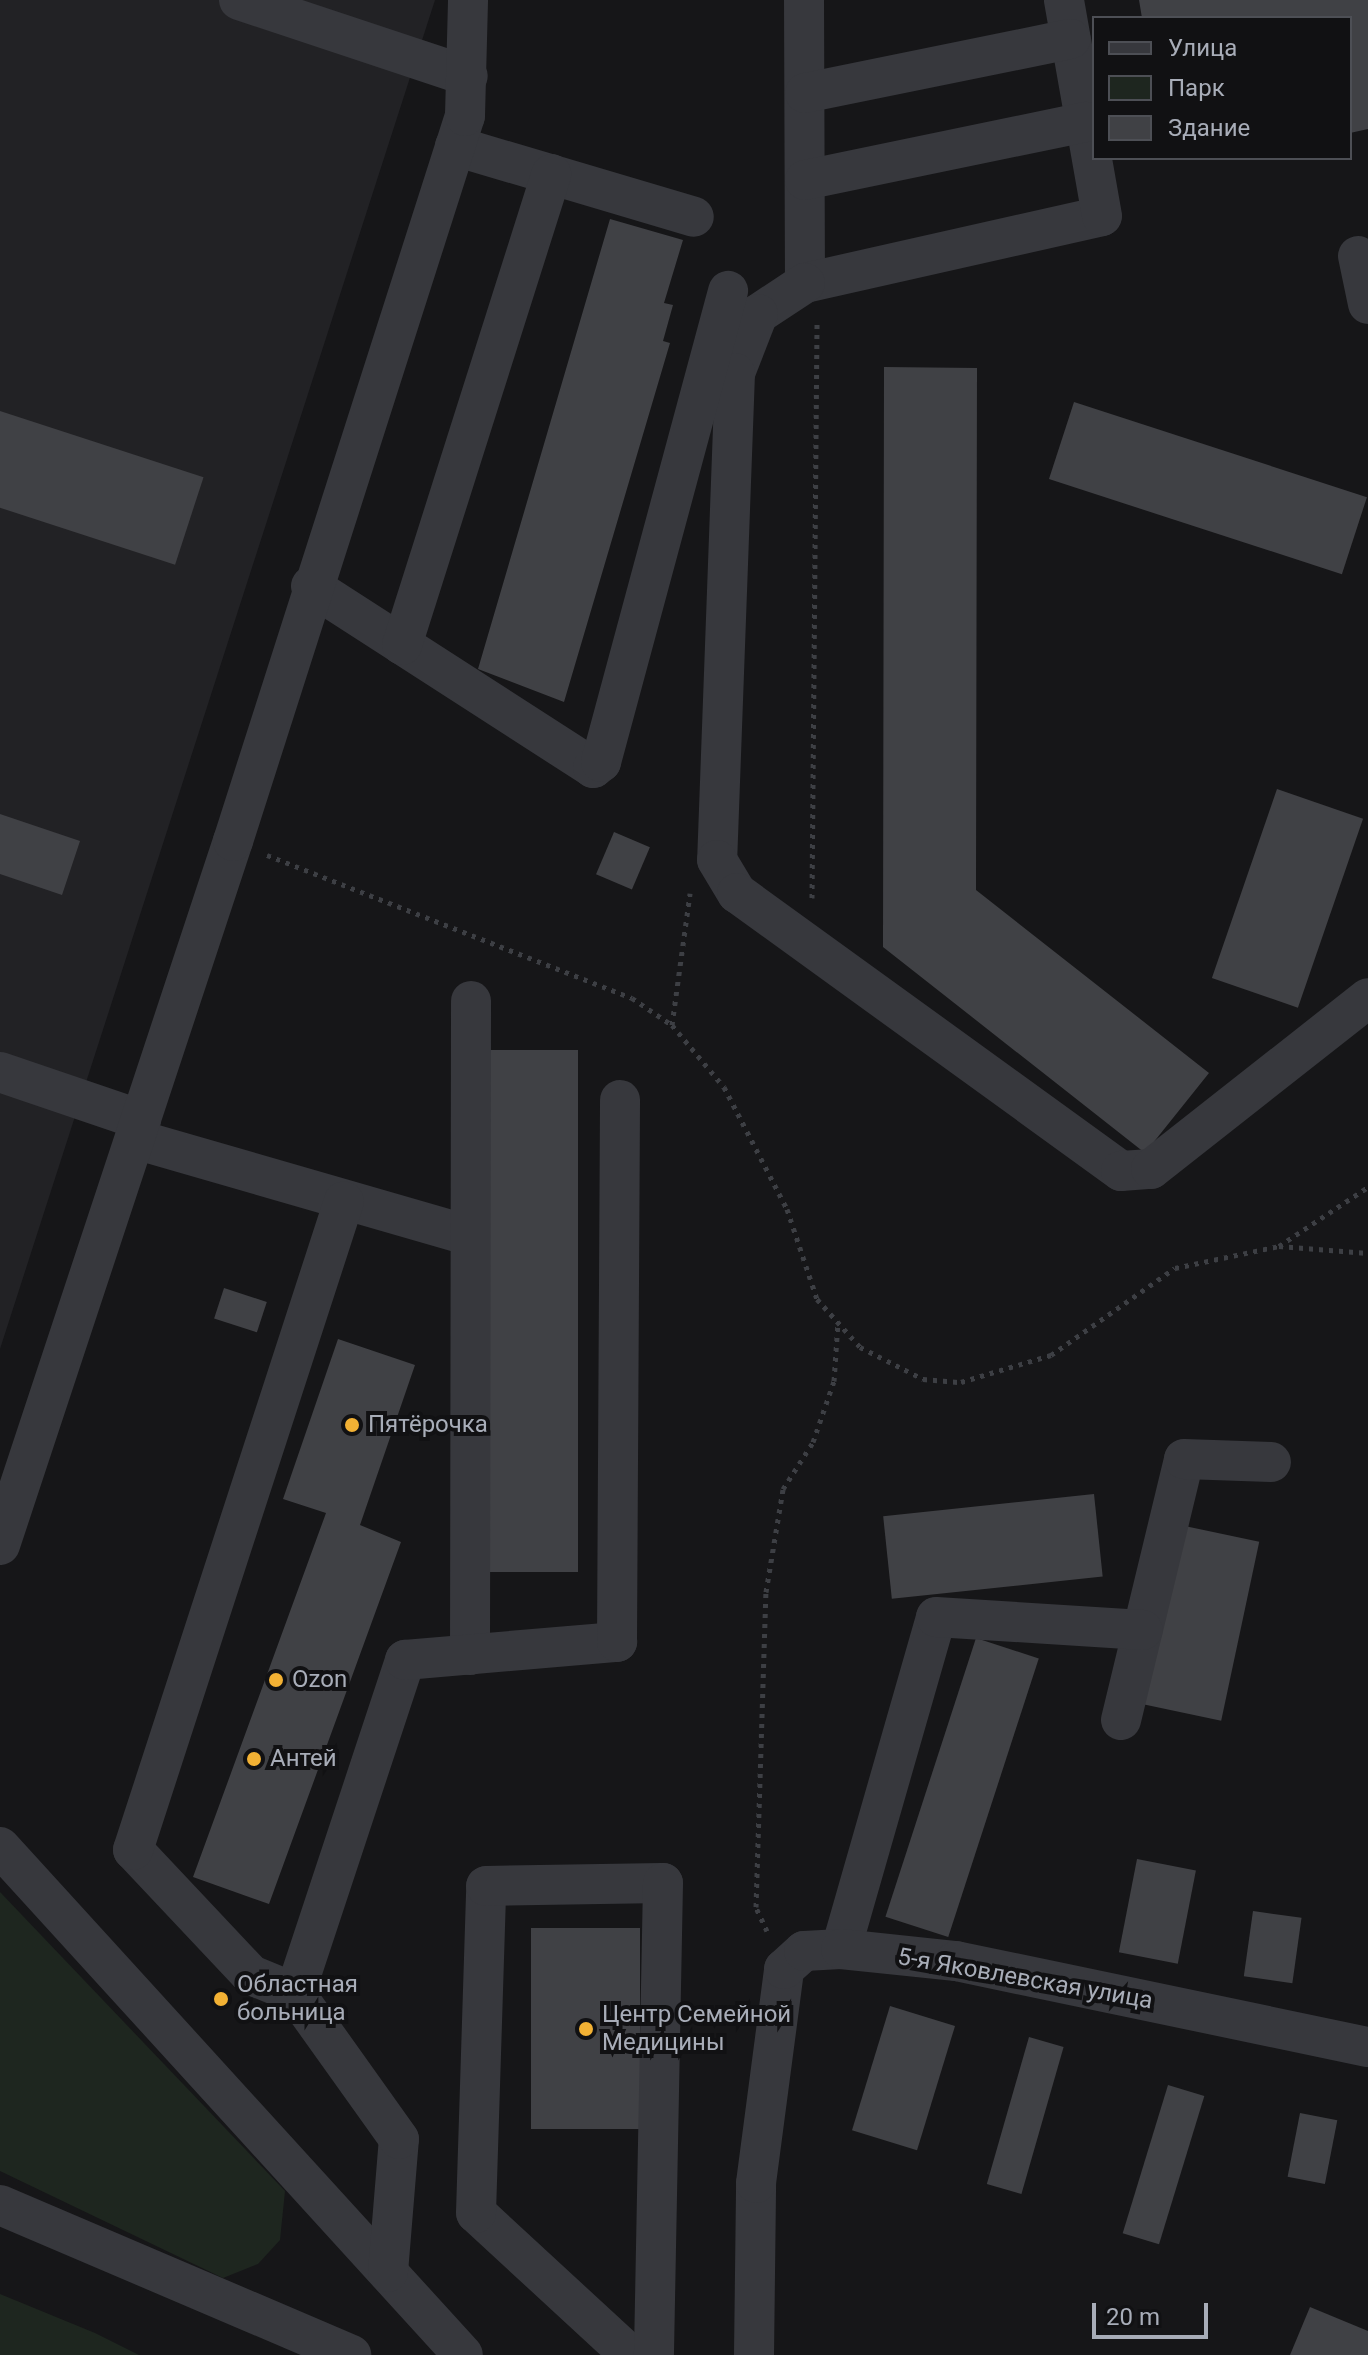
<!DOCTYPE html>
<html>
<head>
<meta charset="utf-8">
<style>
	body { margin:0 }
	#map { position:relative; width:1368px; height:2355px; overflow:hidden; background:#161618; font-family:Roboto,sans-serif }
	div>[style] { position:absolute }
	.built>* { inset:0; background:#222225 }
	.green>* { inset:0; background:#1e261f }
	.building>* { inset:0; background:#404145; transform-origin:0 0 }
	.path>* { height:5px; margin-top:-2.5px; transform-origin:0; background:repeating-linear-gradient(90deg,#3d3f44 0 4px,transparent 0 10px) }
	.minor>* { height:40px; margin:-20px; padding:0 20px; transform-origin:20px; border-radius:20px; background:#37383d }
	.dots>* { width:22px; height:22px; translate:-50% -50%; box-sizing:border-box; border:4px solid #111113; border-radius:50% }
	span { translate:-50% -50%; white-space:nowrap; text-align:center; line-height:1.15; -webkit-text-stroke:8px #111113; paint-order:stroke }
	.poi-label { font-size:24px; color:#a8adb8 }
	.left { translate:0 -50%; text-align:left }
	.street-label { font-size:24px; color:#a8adb8 }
	.legend { position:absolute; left:1092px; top:16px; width:260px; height:144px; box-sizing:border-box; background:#111113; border:2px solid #4d4f55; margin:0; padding:10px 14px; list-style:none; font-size:24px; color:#a8adb8 }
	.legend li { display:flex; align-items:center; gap:16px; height:40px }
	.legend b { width:40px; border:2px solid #4d4f55 }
	.scale { position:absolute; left:1092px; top:2303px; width:116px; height:36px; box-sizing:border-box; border:4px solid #a8adb8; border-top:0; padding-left:10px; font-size:24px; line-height:28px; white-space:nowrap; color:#a8adb8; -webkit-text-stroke:6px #111113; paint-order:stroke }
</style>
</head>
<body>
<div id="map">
	<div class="built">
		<div style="clip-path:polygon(0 0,435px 0,0 1349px)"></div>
	</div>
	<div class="green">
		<div style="clip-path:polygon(0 1892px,285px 2191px,280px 2240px,258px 2264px,223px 2278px,0 2171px)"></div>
		<div style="clip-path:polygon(0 2294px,95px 2333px,139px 2355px,0 2355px)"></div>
	</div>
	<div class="building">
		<div style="clip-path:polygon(1139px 0,1368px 0,1368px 129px,1350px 133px,1350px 18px,1142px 18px)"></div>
		<div style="clip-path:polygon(610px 219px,683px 240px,664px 303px,673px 305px,663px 341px,670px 343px,564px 702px,478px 669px)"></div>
		<div style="clip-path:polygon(884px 367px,977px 368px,976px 890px,1209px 1073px,1145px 1153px,883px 947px)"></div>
		<div style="left:1074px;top:402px;width:308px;height:81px;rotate:18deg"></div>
		<div style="left:0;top:411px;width:214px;height:92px;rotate:18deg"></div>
		<div style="left:1277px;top:789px;width:91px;height:200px;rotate:19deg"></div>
		<div style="clip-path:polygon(0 814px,80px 841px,62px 895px,0 874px)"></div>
		<div style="left:614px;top:832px;width:39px;height:46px;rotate:23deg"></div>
		<div style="left:487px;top:1050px;width:91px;height:522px"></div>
		<div style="left:224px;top:1288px;width:45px;height:32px;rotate:18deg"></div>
		<div style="clip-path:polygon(338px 1339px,415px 1365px,360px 1525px,401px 1542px,269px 1904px,193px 1877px,326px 1513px,283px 1499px)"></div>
		<div style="left:1094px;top:1494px;width:83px;height:212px;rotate:84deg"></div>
		<div style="left:1180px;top:1525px;width:81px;height:183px;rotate:12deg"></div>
		<div style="left:976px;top:1638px;width:66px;height:293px;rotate:18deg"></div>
		<div style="left:1137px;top:1859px;width:60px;height:95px;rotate:11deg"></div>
		<div style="left:1253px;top:1911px;width:49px;height:66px;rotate:8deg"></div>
		<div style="left:531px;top:1928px;width:109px;height:201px"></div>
		<div style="left:890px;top:2006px;width:68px;height:130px;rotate:17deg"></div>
		<div style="left:1029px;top:2037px;width:36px;height:153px;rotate:16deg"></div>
		<div style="left:1168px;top:2085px;width:38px;height:155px;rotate:17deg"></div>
		<div style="left:1300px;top:2113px;width:38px;height:65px;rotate:11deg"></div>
		<div style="clip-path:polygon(1310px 2307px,1368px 2331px,1368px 2355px,1290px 2355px)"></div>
	</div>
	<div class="path">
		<div style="left:267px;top:855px;width:392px;rotate:21.4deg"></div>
		<div style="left:632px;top:998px;width:48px;rotate:34deg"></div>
		<div style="left:672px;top:1025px;width:81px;rotate:50deg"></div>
		<div style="left:724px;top:1087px;width:137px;rotate:62.7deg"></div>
		<div style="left:787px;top:1209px;width:95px;rotate:71.6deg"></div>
		<div style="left:817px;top:1299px;width:64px;rotate:48.1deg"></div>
		<div style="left:860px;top:1347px;width:71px;rotate:26.9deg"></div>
		<div style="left:923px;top:1379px;width:38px;rotate:5deg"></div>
		<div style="left:961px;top:1382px;width:94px;rotate:-16.7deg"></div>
		<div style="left:1051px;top:1355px;width:151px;rotate:-35.1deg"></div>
		<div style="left:1175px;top:1268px;width:106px;rotate:-11.9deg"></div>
		<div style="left:1279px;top:1246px;width:89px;rotate:4.5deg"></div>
		<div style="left:812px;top:898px;width:574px;rotate:-89.5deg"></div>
		<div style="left:672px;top:1025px;width:133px;rotate:-82.2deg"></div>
		<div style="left:1279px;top:1246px;width:107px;rotate:-33.5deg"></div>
		<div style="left:767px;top:1931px;width:26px;rotate:-115deg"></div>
		<div style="left:756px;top:1907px;width:315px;rotate:-88.2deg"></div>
		<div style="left:766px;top:1592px;width:104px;rotate:-80.6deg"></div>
		<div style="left:783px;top:1489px;width:56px;rotate:-57.4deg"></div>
		<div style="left:813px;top:1442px;width:65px;rotate:-71deg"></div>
		<div style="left:834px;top:1381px;width:59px;rotate:-86.1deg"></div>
	</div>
	<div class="minor">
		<div style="left:239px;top:0;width:241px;rotate:18.4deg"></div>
		<div style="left:804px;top:0;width:283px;rotate:89.8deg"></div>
		<div style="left:805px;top:283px;width:304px;rotate:-12.7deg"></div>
		<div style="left:1102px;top:216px;width:219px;rotate:-100deg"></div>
		<div style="left:805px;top:93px;width:271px;rotate:-11.5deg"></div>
		<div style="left:455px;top:146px;width:249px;rotate:16.5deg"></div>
		<div style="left:805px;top:180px;width:287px;rotate:-11.7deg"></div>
		<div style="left:1358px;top:256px;width:49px;rotate:78.2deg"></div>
		<div style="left:805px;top:283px;width:56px;rotate:146.6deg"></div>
		<div style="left:758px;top:314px;width:63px;rotate:111.3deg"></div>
		<div style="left:735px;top:373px;width:487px;rotate:92.1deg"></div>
		<div style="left:717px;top:860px;width:39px;rotate:59deg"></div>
		<div style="left:737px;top:893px;width:474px;rotate:35.9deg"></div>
		<div style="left:1121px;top:1171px;width:30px;rotate:-4deg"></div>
		<div style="left:1151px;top:1169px;width:276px;rotate:-38.2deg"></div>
		<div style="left:311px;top:586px;width:336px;rotate:32.8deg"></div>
		<div style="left:593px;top:768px;width:10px;rotate:-37deg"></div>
		<div style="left:601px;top:762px;width:488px;rotate:-74.9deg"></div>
		<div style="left:402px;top:645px;width:494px;rotate:-72.4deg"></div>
		<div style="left:0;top:1072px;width:149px;rotate:18.8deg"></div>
		<div style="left:135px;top:1139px;width:347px;rotate:16.1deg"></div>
		<div style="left:0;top:1545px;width:742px;rotate:-71.69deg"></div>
		<div style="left:233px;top:841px;width:761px;rotate:-72.26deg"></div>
		<div style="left:465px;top:116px;width:116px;rotate:-88.5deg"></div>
		<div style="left:470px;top:1655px;width:654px;rotate:-89.91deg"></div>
		<div style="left:1121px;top:1720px;width:268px;rotate:-76.4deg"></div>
		<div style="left:1184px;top:1459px;width:87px;rotate:2deg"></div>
		<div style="left:0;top:1847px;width:687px;rotate:47.65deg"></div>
		<div style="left:841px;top:1949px;width:345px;rotate:-74deg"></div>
		<div style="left:936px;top:1617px;width:207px;rotate:3.6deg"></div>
		<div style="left:295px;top:1993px;width:48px;rotate:-157.8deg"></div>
		<div style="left:251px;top:1975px;width:172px;rotate:-133.3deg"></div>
		<div style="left:133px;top:1850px;width:682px;rotate:-71.99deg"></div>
		<div style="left:0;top:2205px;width:382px;rotate:23.1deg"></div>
		<div style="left:388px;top:2272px;width:133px;rotate:-85.3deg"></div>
		<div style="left:399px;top:2139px;width:179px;rotate:-125.5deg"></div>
		<div style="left:295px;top:1993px;width:351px;rotate:-71.7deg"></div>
		<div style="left:405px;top:1660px;width:213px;rotate:-4.9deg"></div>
		<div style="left:617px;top:1642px;width:542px;rotate:-89.68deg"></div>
		<div style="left:630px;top:2355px;width:209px;rotate:-137.3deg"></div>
		<div style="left:476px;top:2213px;width:327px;rotate:-88.2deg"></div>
		<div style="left:486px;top:1886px;width:177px;rotate:-1deg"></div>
		<div style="left:663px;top:1883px;width:472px;rotate:91.1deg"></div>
		<div style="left:754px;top:2355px;width:172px;rotate:-89.3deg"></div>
		<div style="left:756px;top:2183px;width:216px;rotate:-82.5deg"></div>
		<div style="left:784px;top:1969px;width:27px;rotate:-42deg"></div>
		<div style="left:804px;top:1951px;width:37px;rotate:-3deg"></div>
		<div style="left:841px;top:1949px;width:116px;rotate:6deg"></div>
		<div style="left:956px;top:1961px;width:421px;rotate:11.8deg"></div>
	</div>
	<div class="dots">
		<div style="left:352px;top:1425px;background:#f2b134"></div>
		<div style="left:276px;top:1680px;background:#f2b134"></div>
		<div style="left:254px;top:1759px;background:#f2b134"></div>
		<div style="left:221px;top:1999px;background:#f2b134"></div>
		<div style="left:586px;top:2029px;background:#f2b134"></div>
	</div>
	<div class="poi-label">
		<span class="left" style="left:368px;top:1425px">Пятёрочка</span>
		<span class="left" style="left:292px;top:1680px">Ozon</span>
		<span class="left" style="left:270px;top:1759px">Антей</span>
		<span class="left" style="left:237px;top:1999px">Областная<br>больница</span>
		<span class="left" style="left:602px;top:2029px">Центр Семейной<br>Медицины</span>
	</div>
	<div class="street-label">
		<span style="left:1025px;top:1979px;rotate:10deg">5-я Яковлевская улица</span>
	</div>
	<ul class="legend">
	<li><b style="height:10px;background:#37383d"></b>Улица</li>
	<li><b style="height:22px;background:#1e261f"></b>Парк</li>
	<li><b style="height:22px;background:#404145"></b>Здание</li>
	</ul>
	<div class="scale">20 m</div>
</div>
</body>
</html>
